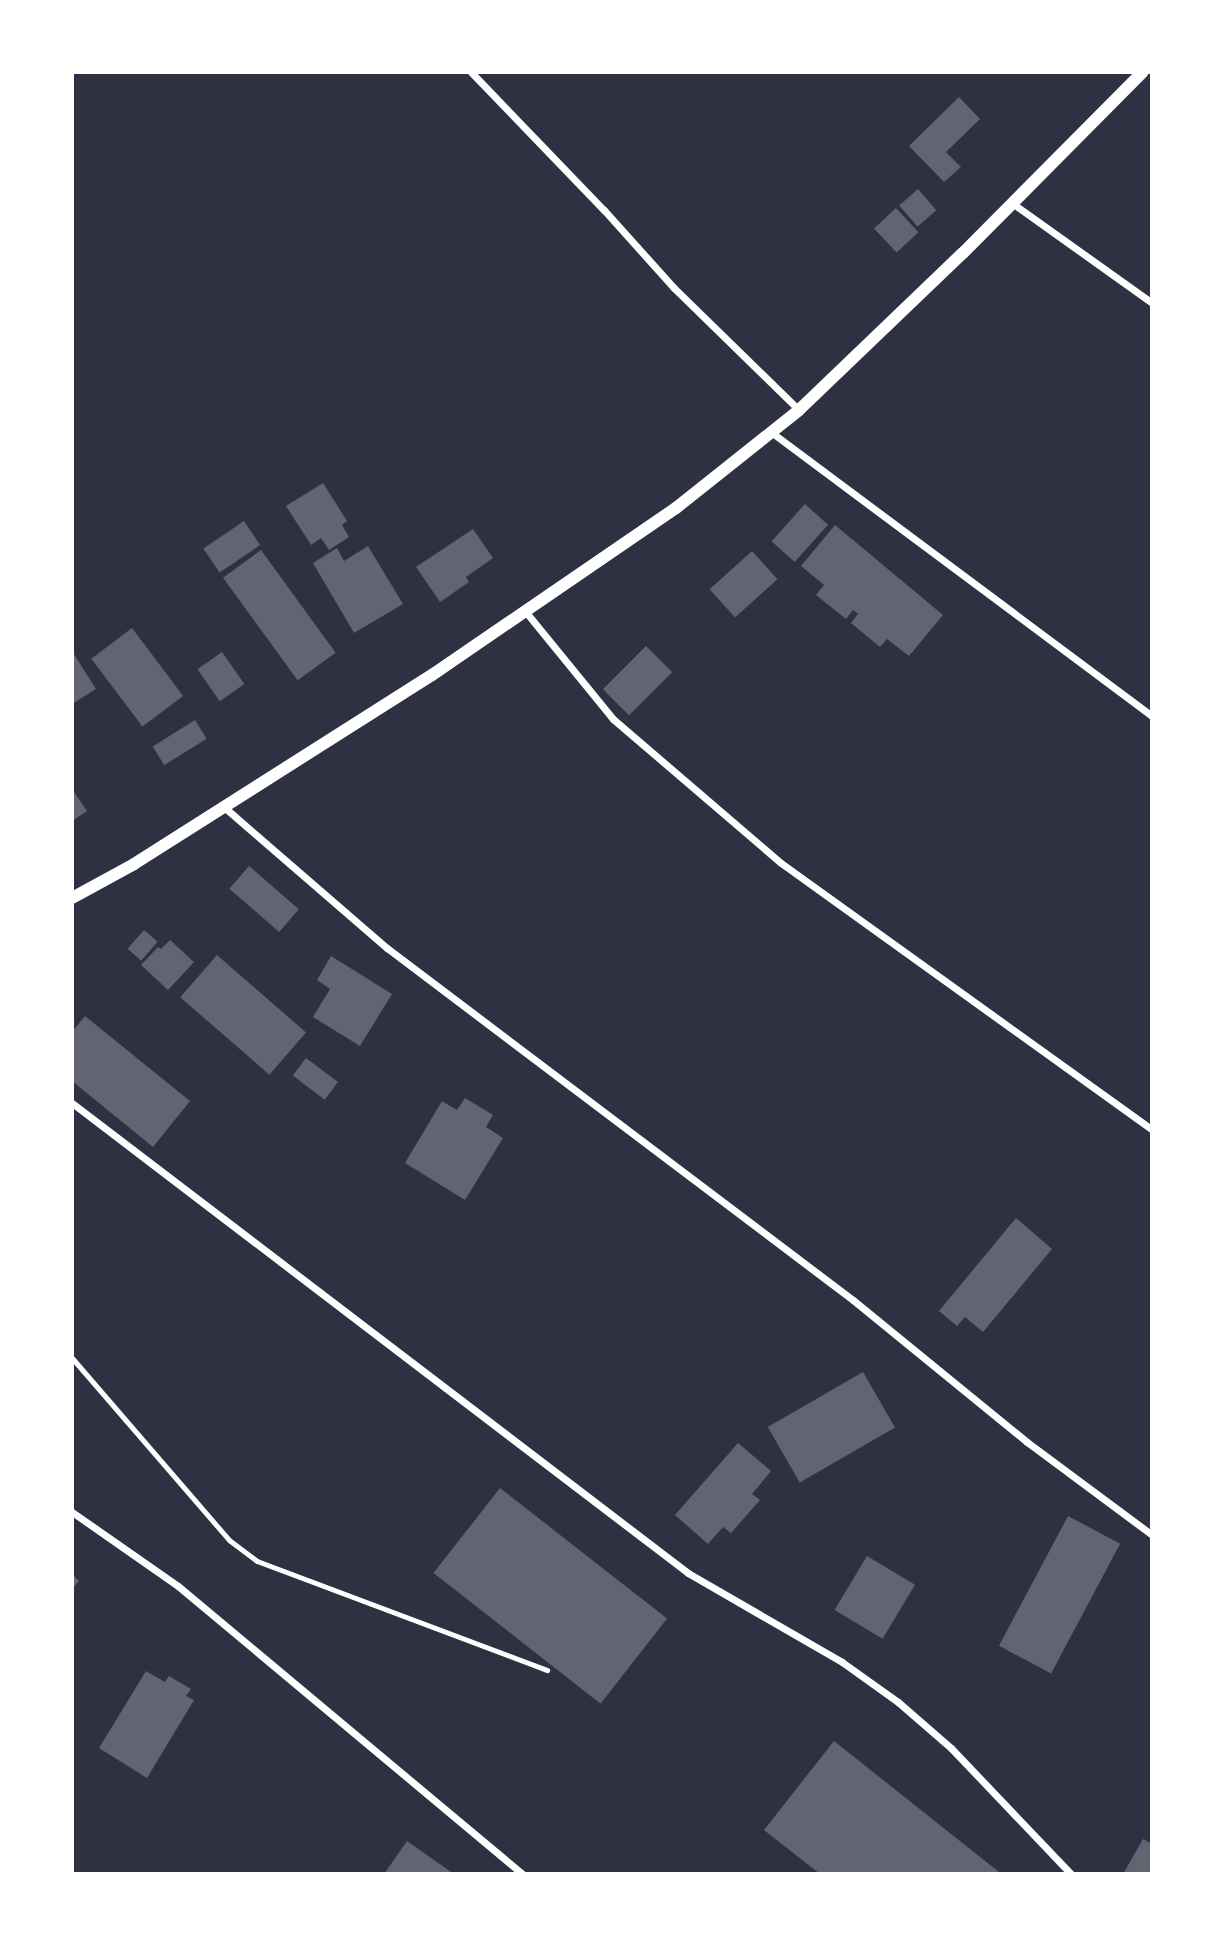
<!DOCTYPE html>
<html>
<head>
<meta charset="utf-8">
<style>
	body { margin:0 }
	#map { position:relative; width:1224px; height:1946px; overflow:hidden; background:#2d3142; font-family:"Varela Round",sans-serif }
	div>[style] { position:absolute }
	.building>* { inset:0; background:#626471; transform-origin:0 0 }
	.service>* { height:5px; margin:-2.5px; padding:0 2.5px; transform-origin:2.5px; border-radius:2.5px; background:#fff }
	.minor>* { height:7px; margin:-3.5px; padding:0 3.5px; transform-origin:3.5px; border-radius:3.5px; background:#fff }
	.tertiary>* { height:12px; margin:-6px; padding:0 6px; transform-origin:6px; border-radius:6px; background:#fff }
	span { translate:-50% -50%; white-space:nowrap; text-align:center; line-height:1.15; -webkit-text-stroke:7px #fff; paint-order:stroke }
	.frame { position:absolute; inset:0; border:74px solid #fff; pointer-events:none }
</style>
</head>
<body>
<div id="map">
	<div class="building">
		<div style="clip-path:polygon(959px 97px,980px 119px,946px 152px,961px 167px,944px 182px,909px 146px)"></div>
		<div style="left:918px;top:189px;width:28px;height:25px;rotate:49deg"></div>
		<div style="left:896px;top:208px;width:33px;height:30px;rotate:47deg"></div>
		<div style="clip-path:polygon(323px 483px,347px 521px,342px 525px,349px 537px,329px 550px,321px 538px,311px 545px,286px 506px)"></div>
		<div style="left:805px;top:504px;width:31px;height:50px;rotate:42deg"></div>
		<div style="left:244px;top:521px;width:29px;height:49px;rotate:56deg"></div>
		<div style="clip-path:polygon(835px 525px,943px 615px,909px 656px,887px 639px,880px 647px,851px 623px,858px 614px,853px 610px,846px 619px,816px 595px,824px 585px,801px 566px)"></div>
		<div style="clip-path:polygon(473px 529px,493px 558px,466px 577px,469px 582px,440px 602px,416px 567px)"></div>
		<div style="clip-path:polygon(368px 546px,403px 604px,354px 633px,313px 563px,337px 548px,344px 561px)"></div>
		<div style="left:261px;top:550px;width:127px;height:47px;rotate:54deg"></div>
		<div style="left:752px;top:551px;width:38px;height:57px;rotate:48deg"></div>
		<div style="left:132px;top:628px;width:85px;height:51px;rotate:53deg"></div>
		<div style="left:646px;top:646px;width:37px;height:61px;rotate:45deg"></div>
		<div style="clip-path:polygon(72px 651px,96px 689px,72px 704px)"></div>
		<div style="left:222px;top:652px;width:39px;height:30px;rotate:55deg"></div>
		<div style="left:195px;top:720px;width:22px;height:50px;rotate:58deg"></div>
		<div style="clip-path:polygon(72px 789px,87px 811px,72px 821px)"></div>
		<div style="left:249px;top:866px;width:66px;height:30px;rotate:41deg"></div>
		<div style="left:144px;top:930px;width:18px;height:25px;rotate:41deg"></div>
		<div style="clip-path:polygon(170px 940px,194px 962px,168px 990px,141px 965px,158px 947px,161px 949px)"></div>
		<div style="left:217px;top:955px;width:118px;height:56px;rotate:41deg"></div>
		<div style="clip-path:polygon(331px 956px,392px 994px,360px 1046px,313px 1017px,330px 989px,317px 980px)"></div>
		<div style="clip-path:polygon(85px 1016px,190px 1101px,153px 1147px,72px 1081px,72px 1032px)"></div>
		<div style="left:306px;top:1058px;width:40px;height:22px;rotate:37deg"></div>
		<div style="clip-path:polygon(465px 1098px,493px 1115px,486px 1127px,503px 1138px,465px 1200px,405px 1163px,442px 1101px,457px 1110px)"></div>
		<div style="clip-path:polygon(1016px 1218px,1052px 1249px,983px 1332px,965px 1317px,957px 1326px,939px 1311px)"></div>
		<div style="left:863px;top:1372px;width:64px;height:110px;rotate:60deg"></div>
		<div style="clip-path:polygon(738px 1443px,771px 1471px,752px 1494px,760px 1500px,731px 1533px,723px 1527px,708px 1544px,675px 1515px)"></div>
		<div style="left:500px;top:1488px;width:212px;height:108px;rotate:38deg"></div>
		<div style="left:1068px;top:1516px;width:59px;height:147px;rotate:28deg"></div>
		<div style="left:867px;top:1556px;width:56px;height:63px;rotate:31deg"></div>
		<div style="clip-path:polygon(72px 1574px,79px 1581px,72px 1589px)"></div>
		<div style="clip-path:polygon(146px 1671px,165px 1682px,169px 1676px,191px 1689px,186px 1696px,194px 1700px,147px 1778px,99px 1748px)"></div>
		<div style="clip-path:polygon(834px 1741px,999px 1872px,998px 1874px,820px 1874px,764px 1830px)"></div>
		<div style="clip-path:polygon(1143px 1839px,1152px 1844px,1152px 1874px,1123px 1874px)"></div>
		<div style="clip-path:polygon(407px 1841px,454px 1874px,384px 1874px)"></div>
	</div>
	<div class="service">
		<div style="left:72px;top:1358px;width:240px;rotate:49.2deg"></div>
		<div style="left:229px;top:1540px;width:35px;rotate:37deg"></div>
		<div style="left:257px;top:1561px;width:310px;rotate:20.6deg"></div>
	</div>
	<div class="minor">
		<div style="left:471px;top:72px;width:192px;rotate:46.1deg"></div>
		<div style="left:604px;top:210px;width:105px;rotate:48.1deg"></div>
		<div style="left:674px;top:288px;width:175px;rotate:44.3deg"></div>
		<div style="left:1012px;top:203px;width:172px;rotate:35.5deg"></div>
		<div style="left:771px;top:432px;width:475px;rotate:36.7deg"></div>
		<div style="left:525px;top:611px;width:139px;rotate:50.8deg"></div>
		<div style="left:613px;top:719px;width:221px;rotate:40.6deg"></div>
		<div style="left:781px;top:863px;width:457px;rotate:35.7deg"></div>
		<div style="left:224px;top:807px;width:216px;rotate:40.9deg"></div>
		<div style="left:387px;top:948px;width:584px;rotate:37.07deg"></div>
		<div style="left:853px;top:1300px;width:225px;rotate:39.2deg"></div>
		<div style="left:1027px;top:1442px;width:156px;rotate:36.6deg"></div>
		<div style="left:72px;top:1103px;width:775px;rotate:37.34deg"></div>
		<div style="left:688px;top:1573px;width:178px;rotate:30deg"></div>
		<div style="left:842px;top:1662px;width:69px;rotate:35.5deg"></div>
		<div style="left:898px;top:1702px;width:70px;rotate:41deg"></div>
		<div style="left:951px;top:1748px;width:174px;rotate:46.4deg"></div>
		<div style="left:72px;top:1512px;width:129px;rotate:34.9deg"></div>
		<div style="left:178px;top:1586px;width:449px;rotate:39.9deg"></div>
	</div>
	<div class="tertiary">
		<div style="left:72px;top:898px;width:71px;rotate:-28.7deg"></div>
		<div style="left:134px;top:864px;width:353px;rotate:-32.4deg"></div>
		<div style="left:432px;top:675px;width:296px;rotate:-34.4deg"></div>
		<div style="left:676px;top:508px;width:157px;rotate:-38.5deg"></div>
		<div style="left:799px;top:410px;width:227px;rotate:-43.8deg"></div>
		<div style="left:963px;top:253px;width:255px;rotate:-45.2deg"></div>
	</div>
	<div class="frame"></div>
</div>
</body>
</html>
